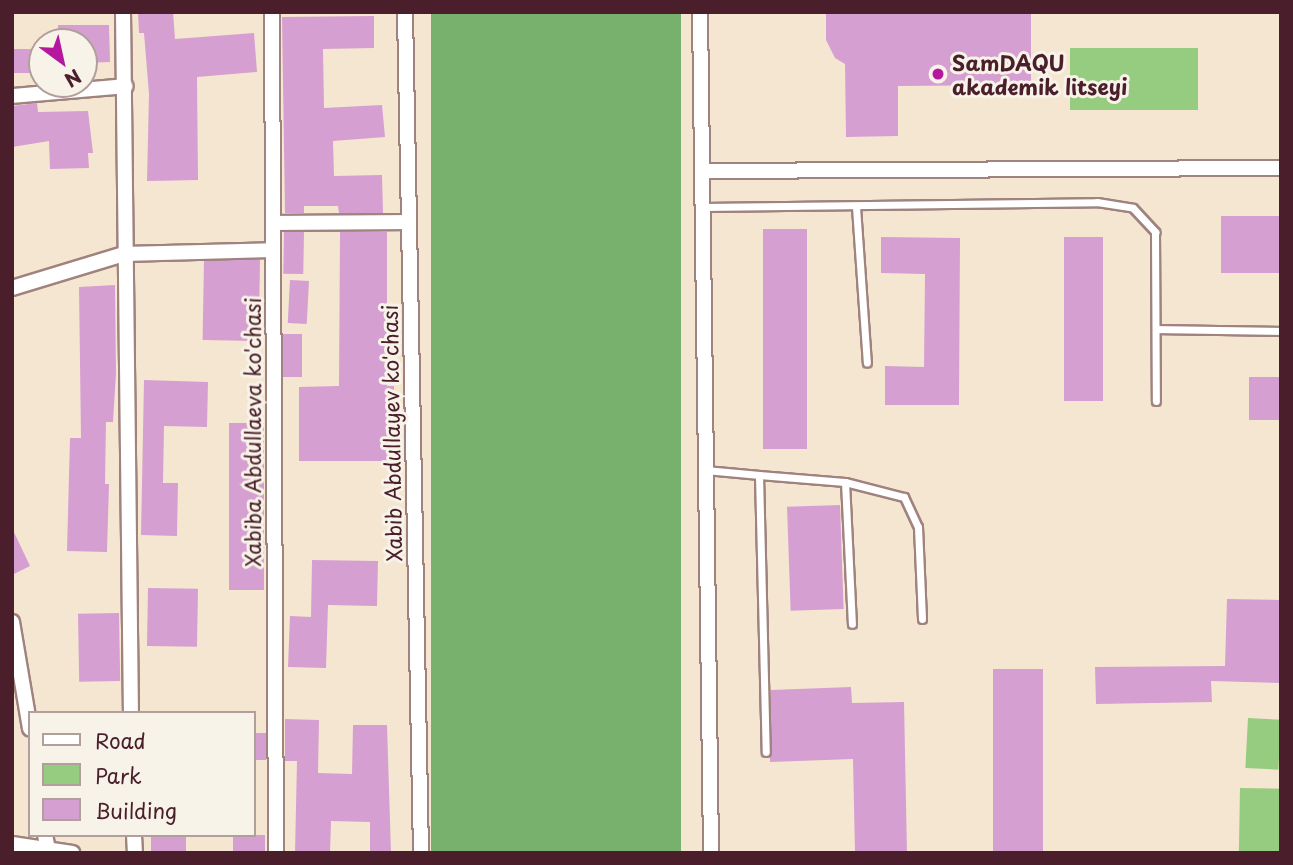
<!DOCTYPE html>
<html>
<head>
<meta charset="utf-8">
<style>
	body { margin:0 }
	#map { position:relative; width:1293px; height:865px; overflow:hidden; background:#f5e6d1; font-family:"Playpen Sans",sans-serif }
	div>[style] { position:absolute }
	.green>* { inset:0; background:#96cc7f; transform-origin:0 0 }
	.forest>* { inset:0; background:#78b06e; transform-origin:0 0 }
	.building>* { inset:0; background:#d59fd1; transform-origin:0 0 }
	.roads { filter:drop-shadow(2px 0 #a0827e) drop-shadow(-2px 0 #a0827e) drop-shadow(0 2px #a0827e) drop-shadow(0 -2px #a0827e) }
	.service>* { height:7px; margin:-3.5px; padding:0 3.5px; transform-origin:3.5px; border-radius:3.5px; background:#fff }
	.minor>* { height:14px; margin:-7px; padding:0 7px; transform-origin:7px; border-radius:7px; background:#fff }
	.dots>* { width:19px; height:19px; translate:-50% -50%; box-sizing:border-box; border:4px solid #f7f3e8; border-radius:50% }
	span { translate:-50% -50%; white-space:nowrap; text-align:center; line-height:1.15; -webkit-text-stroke:6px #f7f3e8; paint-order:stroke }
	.poi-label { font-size:21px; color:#4a1f2b; font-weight:700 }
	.left { translate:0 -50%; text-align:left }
	.street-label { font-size:21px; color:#4a1f2b }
	.frame { position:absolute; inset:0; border:14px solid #4a1f2b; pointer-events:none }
	.legend { position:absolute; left:28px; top:711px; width:228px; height:126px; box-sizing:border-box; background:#f7f3e8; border:2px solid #b29e9c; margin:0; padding:9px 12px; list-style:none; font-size:21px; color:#4a1f2b }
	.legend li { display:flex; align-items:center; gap:14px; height:35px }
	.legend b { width:35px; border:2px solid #b29e9c }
	.north { position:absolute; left:28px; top:28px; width:70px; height:70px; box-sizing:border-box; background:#f7f3e8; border:2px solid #b29e9c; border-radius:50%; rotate:147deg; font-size:19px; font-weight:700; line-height:28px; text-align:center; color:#4a1f2b }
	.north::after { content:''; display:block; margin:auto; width:24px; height:32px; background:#b5179e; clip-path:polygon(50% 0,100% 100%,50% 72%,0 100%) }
</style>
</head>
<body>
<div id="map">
	<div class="green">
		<div style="left:1070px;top:48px;width:128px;height:62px"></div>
		<div style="left:1248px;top:718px;width:33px;height:50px;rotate:3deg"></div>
		<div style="left:1240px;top:788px;width:41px;height:65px;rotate:1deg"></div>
	</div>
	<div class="forest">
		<div style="left:431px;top:12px;width:250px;height:841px"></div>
	</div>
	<div class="building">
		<div style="clip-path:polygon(138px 12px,173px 12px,175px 39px,254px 33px,257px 72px,197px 77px,198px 180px,147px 181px,149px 94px,144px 33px,139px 33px)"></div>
		<div style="clip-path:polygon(826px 12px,1031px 12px,1031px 85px,898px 86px,898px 136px,846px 137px,845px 64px,835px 58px,826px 40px)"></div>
		<div style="clip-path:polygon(374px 16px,374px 48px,323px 49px,324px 108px,382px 105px,385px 137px,333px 141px,334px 176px,382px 175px,383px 213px,339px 213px,338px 206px,304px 206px,304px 213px,285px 213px,282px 17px)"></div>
		<div style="clip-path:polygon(58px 25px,109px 25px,110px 62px,84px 63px,84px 42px,58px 42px)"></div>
		<div style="left:12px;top:49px;width:29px;height:24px"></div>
		<div style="clip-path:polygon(37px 103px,38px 112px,88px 111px,93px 153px,88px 153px,89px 168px,50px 169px,49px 141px,12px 147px,12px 106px)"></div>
		<div style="left:1281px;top:216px;width:57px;height:60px;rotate:90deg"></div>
		<div style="left:807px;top:229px;width:220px;height:44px;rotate:90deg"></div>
		<div style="left:304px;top:232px;width:42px;height:20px;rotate:91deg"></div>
		<div style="clip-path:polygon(340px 232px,387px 232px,387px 386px,394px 386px,395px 461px,299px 461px,299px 387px,339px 386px)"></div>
		<div style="clip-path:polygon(881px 237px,960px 238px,959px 405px,885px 405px,885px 366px,924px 367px,925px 274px,881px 273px)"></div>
		<div style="left:1064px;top:237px;width:39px;height:164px"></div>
		<div style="left:260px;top:260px;width:81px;height:56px;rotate:91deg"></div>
		<div style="left:290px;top:280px;width:19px;height:43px;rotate:3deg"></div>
		<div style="clip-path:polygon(115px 285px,116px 373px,113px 422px,106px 422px,105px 484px,109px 484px,107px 552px,67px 551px,70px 438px,81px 438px,79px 287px)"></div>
		<div style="left:283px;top:334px;width:19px;height:43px"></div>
		<div style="left:1249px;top:377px;width:32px;height:43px"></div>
		<div style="clip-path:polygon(144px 380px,208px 382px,207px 427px,164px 426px,163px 483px,178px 483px,177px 536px,141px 535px)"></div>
		<div style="left:229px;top:423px;width:35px;height:167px"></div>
		<div style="left:840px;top:505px;width:104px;height:53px;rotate:88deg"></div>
		<div style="clip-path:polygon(12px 528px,30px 566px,12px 575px)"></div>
		<div style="clip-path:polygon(312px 560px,378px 561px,377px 606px,328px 605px,326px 668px,288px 667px,290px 616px,311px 617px)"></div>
		<div style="left:148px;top:588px;width:50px;height:58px;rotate:1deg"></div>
		<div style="clip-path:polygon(1227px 599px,1281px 600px,1281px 683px,1211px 681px,1212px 702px,1096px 704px,1095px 667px,1225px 666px)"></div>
		<div style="left:119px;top:613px;width:68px;height:41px;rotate:89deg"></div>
		<div style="left:993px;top:669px;width:50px;height:184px"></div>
		<div style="clip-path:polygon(851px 687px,852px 703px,904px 702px,907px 853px,855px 853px,853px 759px,770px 762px,771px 690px)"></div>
		<div style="clip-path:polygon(285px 719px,319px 720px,318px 773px,352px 774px,353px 725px,387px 725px,391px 853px,370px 853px,370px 822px,331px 821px,330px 853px,295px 853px,297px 761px,285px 761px)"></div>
		<div style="left:254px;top:733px;width:12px;height:27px"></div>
		<div style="left:151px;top:835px;width:35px;height:18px"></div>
		<div style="left:233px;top:835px;width:32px;height:18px"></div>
	</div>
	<div class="roads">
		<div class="service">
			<div style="left:703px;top:207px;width:394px;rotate:-0.7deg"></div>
			<div style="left:1097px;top:202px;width:36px;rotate:9deg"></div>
			<div style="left:1133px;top:208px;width:33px;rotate:47deg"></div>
			<div style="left:1155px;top:232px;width:169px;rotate:89.7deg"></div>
			<div style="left:856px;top:207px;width:156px;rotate:86deg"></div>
			<div style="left:1156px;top:329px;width:125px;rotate:0.9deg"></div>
			<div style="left:706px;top:470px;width:53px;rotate:5.4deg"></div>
			<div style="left:759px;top:475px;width:277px;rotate:88.6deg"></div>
			<div style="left:759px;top:475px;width:86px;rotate:4.7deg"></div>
			<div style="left:845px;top:482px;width:61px;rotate:14.3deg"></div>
			<div style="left:904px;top:497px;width:33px;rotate:65deg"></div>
			<div style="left:918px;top:527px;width:92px;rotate:87.5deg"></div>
			<div style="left:845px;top:482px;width:142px;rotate:87.2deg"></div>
		</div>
		<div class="minor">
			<div style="left:123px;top:12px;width:701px;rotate:89.35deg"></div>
			<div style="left:272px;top:12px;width:841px;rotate:89.73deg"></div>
			<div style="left:405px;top:12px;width:841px;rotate:88.91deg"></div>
			<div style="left:700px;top:12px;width:841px;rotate:89.25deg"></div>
			<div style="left:12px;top:96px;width:114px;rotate:-5deg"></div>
			<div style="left:702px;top:171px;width:579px;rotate:-0.3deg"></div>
			<div style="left:276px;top:223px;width:132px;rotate:-0.4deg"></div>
			<div style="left:12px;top:288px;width:117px;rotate:-16.9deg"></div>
			<div style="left:124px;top:254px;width:148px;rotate:-1.5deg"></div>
			<div style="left:12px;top:622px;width:108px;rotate:80.4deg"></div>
			<div style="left:45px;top:835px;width:14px;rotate:78deg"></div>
			<div style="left:134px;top:835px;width:18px;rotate:87deg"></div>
			<div style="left:12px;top:844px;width:61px;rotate:8.5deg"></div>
		</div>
	</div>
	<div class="dots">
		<div style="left:938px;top:74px;background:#b5179e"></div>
	</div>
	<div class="poi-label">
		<span class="left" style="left:952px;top:74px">SamDAQU<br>akademik litseyi</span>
	</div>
	<div class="street-label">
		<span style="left:252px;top:432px;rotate:-90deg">Xabiba Abdullaeva ko'chasi</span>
		<span style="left:391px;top:433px;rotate:-91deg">Xabib Abdullayev ko'chasi</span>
	</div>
	<div class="frame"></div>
	<ul class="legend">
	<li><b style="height:9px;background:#fff"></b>Road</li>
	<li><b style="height:19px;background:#96cc7f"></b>Park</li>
	<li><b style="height:19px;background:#d59fd1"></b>Building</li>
	</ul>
	<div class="north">N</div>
</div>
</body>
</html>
